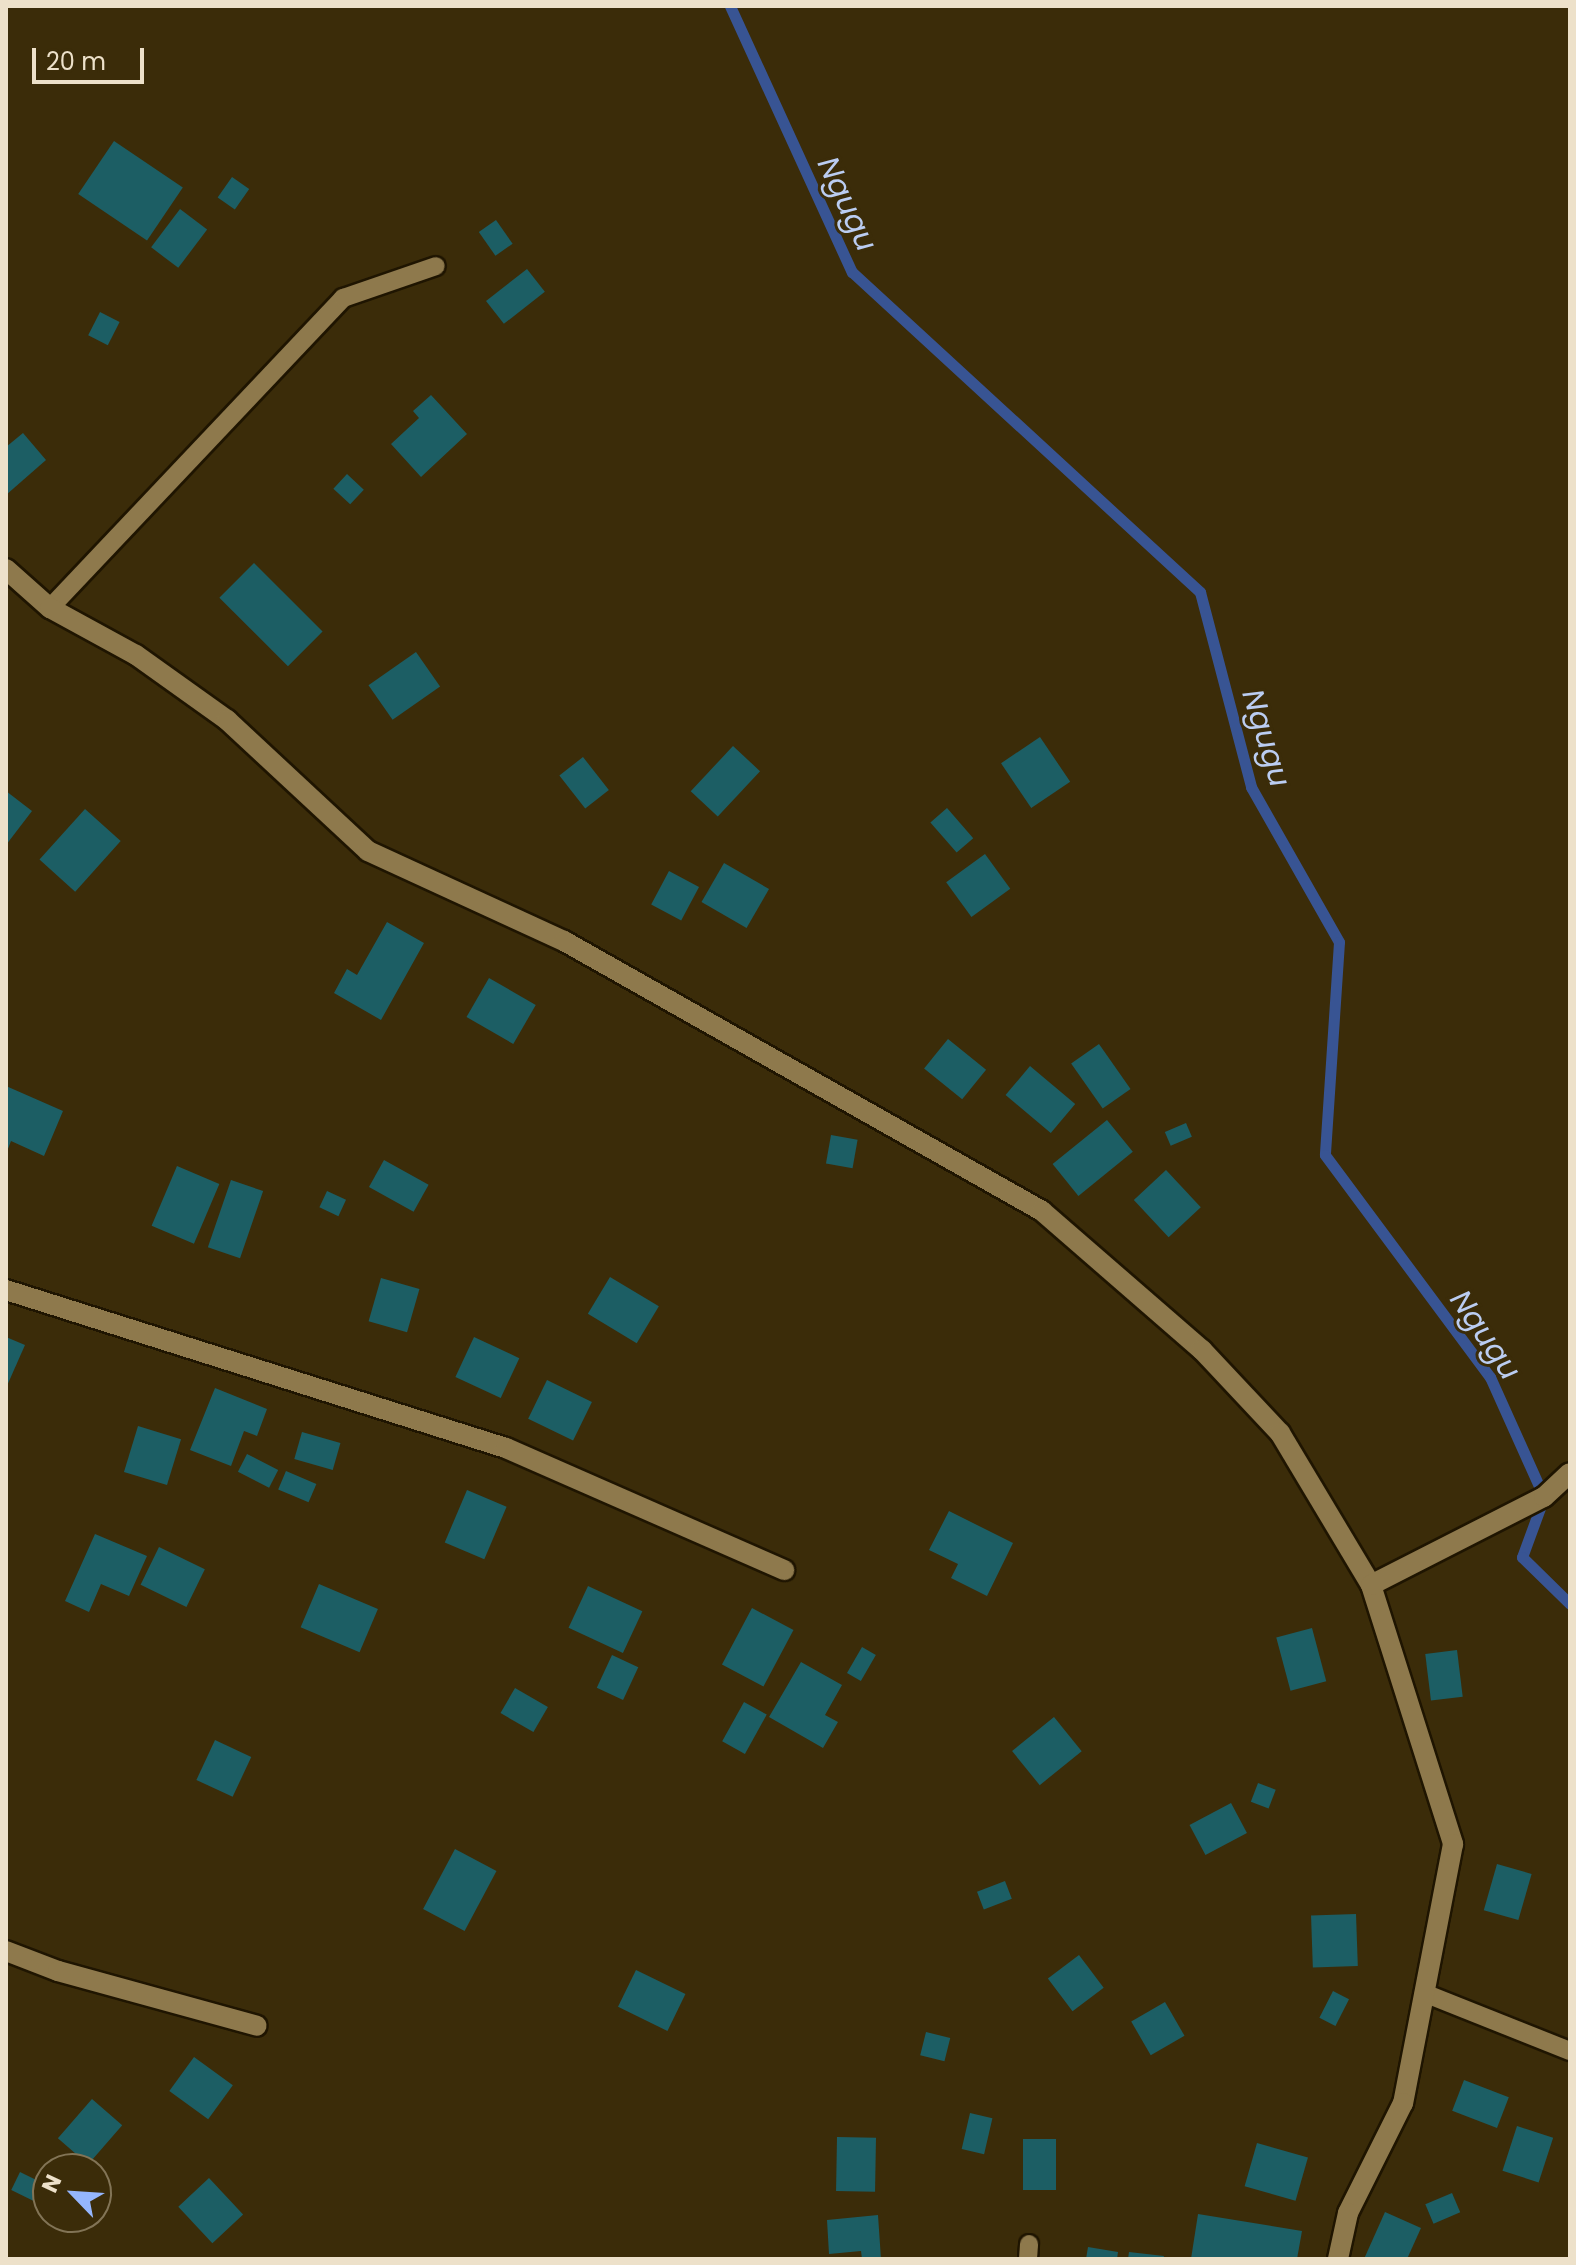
<!DOCTYPE html>
<html>
<head>
<meta charset="utf-8">
<style>
	body { margin:0 }
	#map { position:relative; width:1576px; height:2265px; overflow:hidden; background:#3b2c09; font-family:Poppins,sans-serif }
	div>[style] { position:absolute }
	.stream>* { height:11px; margin:-5.5px; padding:0 5.5px; transform-origin:5.5px; border-radius:5.5px; background:#385493 }
	.building>* { inset:0; background:#1c5e64; transform-origin:0 0 }
	.roads { filter:drop-shadow(2px 0 #1f1501) drop-shadow(-2px 0 #1f1501) drop-shadow(0 2px #1f1501) drop-shadow(0 -2px #1f1501) }
	.lane>* { height:18px; margin:-9px; padding:0 9px; transform-origin:9px; border-radius:9px; background:#8e794c }
	.street>* { height:20px; margin:-10px; padding:0 10px; transform-origin:10px; border-radius:10px; background:#8e794c }
	span { translate:-50% -50%; white-space:nowrap; text-align:center; line-height:1.15; -webkit-text-stroke:6px #3b2c09; paint-order:stroke }
	.water-label { font-size:30px; color:#bbcdf2; font-style:italic }
	.frame { position:absolute; inset:0; border:8px solid #ede1ca; pointer-events:none }
	.north { position:absolute; left:32px; top:2153px; width:80px; height:80px; box-sizing:border-box; background:#3b2c09; border:2px solid #827456; border-radius:50%; rotate:295deg; font-size:22px; font-weight:700; line-height:32px; text-align:center; color:#ede1ca }
	.north::after { content:''; display:block; margin:auto; width:28px; height:36px; background:#95b6fd; clip-path:polygon(50% 0,100% 100%,50% 72%,0 100%) }
	.scale { position:absolute; left:32px; top:48px; width:112px; height:36px; box-sizing:border-box; border:4px solid #ede1ca; border-top:0; padding-left:10px; font-size:24px; line-height:28px; white-space:nowrap; color:#ede1ca; -webkit-text-stroke:6px #3b2c09; paint-order:stroke }
</style>
</head>
<body>
<div id="map">
	<div class="stream">
		<div style="left:730px;top:6px;width:293px;rotate:65.4deg"></div>
		<div style="left:852px;top:272px;width:473px;rotate:42.6deg"></div>
		<div style="left:1200px;top:592px;width:202px;rotate:75.3deg"></div>
		<div style="left:1251px;top:787px;width:178px;rotate:60.4deg"></div>
		<div style="left:1339px;top:942px;width:213px;rotate:93.8deg"></div>
		<div style="left:1325px;top:1155px;width:277px;rotate:53.4deg"></div>
		<div style="left:1490px;top:1377px;width:132px;rotate:65.8deg"></div>
		<div style="left:1544px;top:1497px;width:64px;rotate:110.1deg"></div>
		<div style="left:1522px;top:1557px;width:67px;rotate:44.4deg"></div>
	</div>
	<div class="building">
		<div style="left:114px;top:141px;width:83px;height:64px;rotate:34deg"></div>
		<div style="left:232px;top:177px;width:21px;height:25px;rotate:35deg"></div>
		<div style="left:180px;top:209px;width:34px;height:48px;rotate:37deg"></div>
		<div style="left:496px;top:220px;width:29px;height:21px;rotate:55deg"></div>
		<div style="left:527px;top:269px;width:29px;height:52px;rotate:52deg"></div>
		<div style="left:100px;top:312px;width:22px;height:26px;rotate:27deg"></div>
		<div style="clip-path:polygon(431px 395px,467px 434px,421px 477px,391px 444px,419px 418px,413px 411px)"></div>
		<div style="clip-path:polygon(23px 433px,46px 460px,6px 495px,6px 447px)"></div>
		<div style="left:347px;top:474px;width:23px;height:20px;rotate:43deg"></div>
		<div style="left:254px;top:563px;width:97px;height:49px;rotate:45deg"></div>
		<div style="left:416px;top:652px;width:42px;height:58px;rotate:55deg"></div>
		<div style="left:1040px;top:737px;width:54px;height:47px;rotate:56deg"></div>
		<div style="left:733px;top:746px;width:37px;height:62px;rotate:43deg"></div>
		<div style="left:583px;top:757px;width:42px;height:30px;rotate:52deg"></div>
		<div style="clip-path:polygon(6px 791px,32px 811px,6px 845px)"></div>
		<div style="left:947px;top:808px;width:40px;height:22px;rotate:49deg"></div>
		<div style="left:85px;top:809px;width:48px;height:68px;rotate:42deg"></div>
		<div style="left:985px;top:854px;width:43px;height:48px;rotate:54deg"></div>
		<div style="left:724px;top:863px;width:52px;height:45px;rotate:30deg"></div>
		<div style="left:669px;top:871px;width:34px;height:38px;rotate:28deg"></div>
		<div style="clip-path:polygon(387px 922px,424px 943px,381px 1020px,334px 993px,347px 969px,357px 975px)"></div>
		<div style="left:489px;top:978px;width:54px;height:45px;rotate:30deg"></div>
		<div style="left:948px;top:1039px;width:49px;height:38px;rotate:39deg"></div>
		<div style="left:1099px;top:1044px;width:55px;height:34px;rotate:55deg"></div>
		<div style="left:1030px;top:1066px;width:59px;height:38px;rotate:40deg"></div>
		<div style="clip-path:polygon(6px 1086px,63px 1111px,44px 1156px,11px 1141px,6px 1154px)"></div>
		<div style="left:1107px;top:1120px;width:41px;height:70px;rotate:51deg"></div>
		<div style="left:1186px;top:1123px;width:15px;height:23px;rotate:67deg"></div>
		<div style="left:831px;top:1135px;width:27px;height:29px;rotate:10deg"></div>
		<div style="left:384px;top:1160px;width:51px;height:31px;rotate:29deg"></div>
		<div style="left:177px;top:1166px;width:46px;height:65px;rotate:23deg"></div>
		<div style="left:1166px;top:1170px;width:51px;height:44px;rotate:47deg"></div>
		<div style="left:231px;top:1180px;width:34px;height:71px;rotate:19deg"></div>
		<div style="left:327px;top:1191px;width:21px;height:18px;rotate:25deg"></div>
		<div style="left:610px;top:1277px;width:57px;height:43px;rotate:31deg"></div>
		<div style="left:381px;top:1278px;width:40px;height:45px;rotate:16deg"></div>
		<div style="clip-path:polygon(6px 1337px,25px 1345px,6px 1388px)"></div>
		<div style="left:474px;top:1337px;width:50px;height:44px;rotate:25deg"></div>
		<div style="left:547px;top:1380px;width:50px;height:43px;rotate:26deg"></div>
		<div style="clip-path:polygon(215px 1388px,267px 1409px,257px 1436px,244px 1431px,231px 1466px,190px 1450px)"></div>
		<div style="left:138px;top:1426px;width:45px;height:48px;rotate:17deg"></div>
		<div style="left:302px;top:1432px;width:40px;height:28px;rotate:16deg"></div>
		<div style="left:247px;top:1454px;width:35px;height:20px;rotate:27deg"></div>
		<div style="left:286px;top:1471px;width:33px;height:20px;rotate:23deg"></div>
		<div style="left:467px;top:1490px;width:43px;height:57px;rotate:23deg"></div>
		<div style="clip-path:polygon(949px 1511px,1013px 1543px,987px 1596px,951px 1578px,958px 1564px,929px 1550px)"></div>
		<div style="clip-path:polygon(95px 1534px,147px 1556px,129px 1596px,101px 1584px,89px 1612px,65px 1601px)"></div>
		<div style="left:159px;top:1547px;width:51px;height:42px;rotate:26deg"></div>
		<div style="left:319px;top:1584px;width:64px;height:47px;rotate:23deg"></div>
		<div style="left:588px;top:1586px;width:60px;height:46px;rotate:25deg"></div>
		<div style="left:752px;top:1608px;width:47px;height:64px;rotate:28deg"></div>
		<div style="left:1312px;top:1628px;width:55px;height:37px;rotate:75deg"></div>
		<div style="left:862px;top:1647px;width:16px;height:30px;rotate:30deg"></div>
		<div style="left:1457px;top:1650px;width:47px;height:32px;rotate:83deg"></div>
		<div style="left:612px;top:1655px;width:29px;height:36px;rotate:25deg"></div>
		<div style="clip-path:polygon(801px 1662px,842px 1685px,825px 1715px,838px 1722px,823px 1748px,769px 1717px)"></div>
		<div style="left:515px;top:1688px;width:38px;height:29px;rotate:30deg"></div>
		<div style="left:744px;top:1702px;width:26px;height:45px;rotate:29deg"></div>
		<div style="left:1054px;top:1717px;width:44px;height:54px;rotate:51deg"></div>
		<div style="left:215px;top:1740px;width:40px;height:44px;rotate:25deg"></div>
		<div style="left:1258px;top:1783px;width:19px;height:20px;rotate:21deg"></div>
		<div style="left:1231px;top:1803px;width:34px;height:47px;rotate:62deg"></div>
		<div style="left:455px;top:1849px;width:47px;height:68px;rotate:28deg"></div>
		<div style="left:1497px;top:1864px;width:36px;height:48px;rotate:16deg"></div>
		<div style="left:1005px;top:1881px;width:19px;height:30px;rotate:69deg"></div>
		<div style="left:1356px;top:1914px;width:52px;height:45px;rotate:88deg"></div>
		<div style="left:1079px;top:1955px;width:41px;height:39px;rotate:53deg"></div>
		<div style="left:636px;top:1970px;width:55px;height:41px;rotate:26deg"></div>
		<div style="left:1333px;top:1991px;width:18px;height:30px;rotate:27deg"></div>
		<div style="left:1165px;top:2002px;width:39px;height:39px;rotate:60deg"></div>
		<div style="left:926px;top:2032px;width:25px;height:24px;rotate:14deg"></div>
		<div style="left:194px;top:2057px;width:48px;height:42px;rotate:36deg"></div>
		<div style="left:1464px;top:2080px;width:48px;height:33px;rotate:21deg"></div>
		<div style="left:92px;top:2099px;width:40px;height:52px;rotate:41deg"></div>
		<div style="left:970px;top:2113px;width:23px;height:37px;rotate:13deg"></div>
		<div style="left:1517px;top:2126px;width:38px;height:47px;rotate:18deg"></div>
		<div style="left:837px;top:2137px;width:39px;height:54px;rotate:1deg"></div>
		<div style="left:1023px;top:2139px;width:33px;height:51px"></div>
		<div style="left:1257px;top:2143px;width:53px;height:45px;rotate:16deg"></div>
		<div style="left:20px;top:2172px;width:25px;height:20px;rotate:26deg"></div>
		<div style="left:209px;top:2178px;width:50px;height:42px;rotate:47deg"></div>
		<div style="left:1452px;top:2193px;width:21px;height:29px;rotate:67deg"></div>
		<div style="clip-path:polygon(1385px 2212px,1421px 2228px,1407px 2259px,1364px 2259px)"></div>
		<div style="clip-path:polygon(1198px 2214px,1302px 2231px,1297px 2259px,1191px 2259px)"></div>
		<div style="clip-path:polygon(878px 2215px,881px 2259px,862px 2259px,861px 2251px,829px 2254px,827px 2220px)"></div>
		<div style="clip-path:polygon(1088px 2247px,1118px 2252px,1117px 2259px,1086px 2259px)"></div>
		<div style="clip-path:polygon(1129px 2252px,1164px 2256px,1163px 2259px,1128px 2259px)"></div>
	</div>
	<div class="roads">
		<div class="lane">
			<div style="left:50px;top:608px;width:427px;rotate:-46.6deg"></div>
			<div style="left:343px;top:298px;width:98px;rotate:-19deg"></div>
			<div style="left:1424px;top:1993px;width:157px;rotate:21.7deg"></div>
			<div style="left:1028px;top:2259px;width:15px;rotate:-86deg"></div>
		</div>
		<div class="street">
			<div style="left:6px;top:569px;width:59px;rotate:41.6deg"></div>
			<div style="left:50px;top:608px;width:98px;rotate:28.7deg"></div>
			<div style="left:136px;top:655px;width:112px;rotate:35.5deg"></div>
			<div style="left:227px;top:720px;width:192px;rotate:42.9deg"></div>
			<div style="left:368px;top:851px;width:216px;rotate:24.7deg"></div>
			<div style="left:564px;top:941px;width:549px;rotate:29.46deg"></div>
			<div style="left:1042px;top:1211px;width:212px;rotate:41deg"></div>
			<div style="left:1202px;top:1350px;width:114px;rotate:46.8deg"></div>
			<div style="left:1280px;top:1433px;width:177px;rotate:59.1deg"></div>
			<div style="left:1371px;top:1585px;width:272px;rotate:72.4deg"></div>
			<div style="left:1453px;top:1844px;width:264px;rotate:100.9deg"></div>
			<div style="left:1403px;top:2103px;width:123px;rotate:116.6deg"></div>
			<div style="left:1348px;top:2213px;width:47px;rotate:102.3deg"></div>
			<div style="left:6px;top:1290px;width:524px;rotate:17.54deg"></div>
			<div style="left:506px;top:1448px;width:304px;rotate:23.7deg"></div>
			<div style="left:1371px;top:1585px;width:194px;rotate:-27deg"></div>
			<div style="left:1544px;top:1497px;width:35px;rotate:-43deg"></div>
			<div style="left:6px;top:1951px;width:56px;rotate:21deg"></div>
			<div style="left:58px;top:1971px;width:206px;rotate:15.4deg"></div>
		</div>
	</div>
	<div class="water-label">
		<span style="left:847px;top:204px;rotate:65deg">Ngugu</span>
		<span style="left:1266px;top:738px;rotate:73deg">Ngugu</span>
		<span style="left:1485px;top:1335px;rotate:56deg">Ngugu</span>
	</div>
	<div class="frame"></div>
	<div class="north">N</div>
	<div class="scale">20 m</div>
</div>
</body>
</html>
